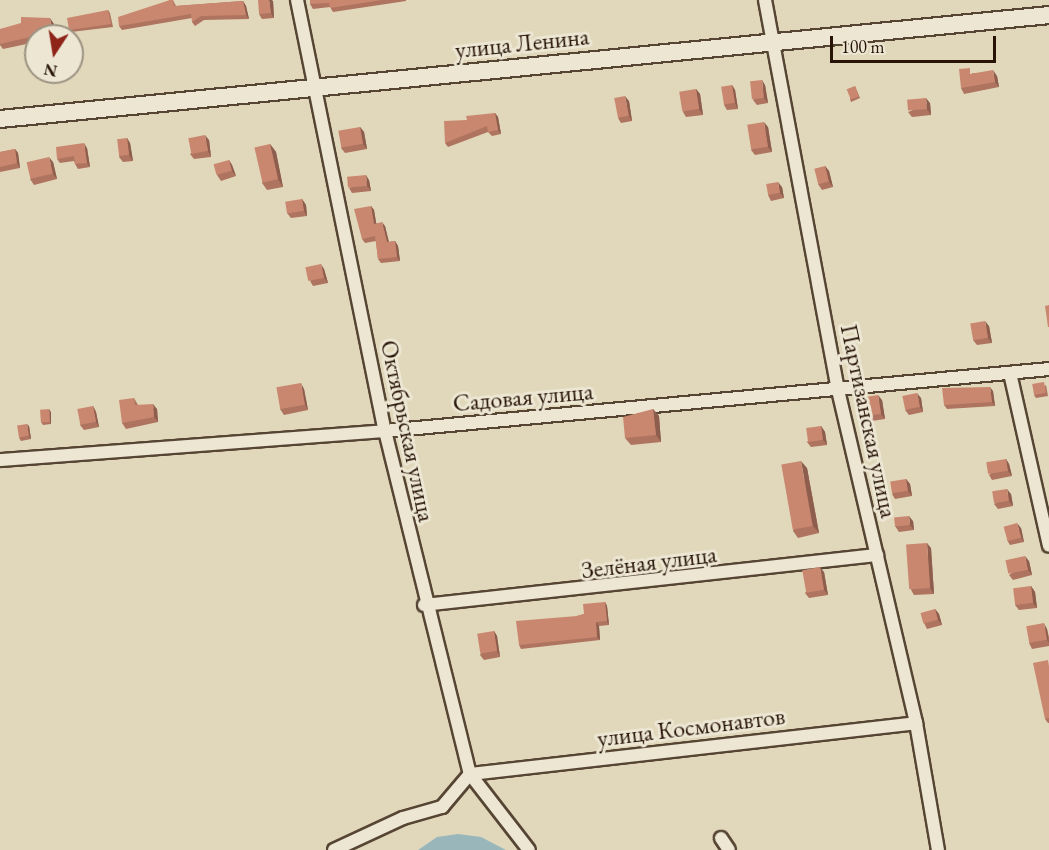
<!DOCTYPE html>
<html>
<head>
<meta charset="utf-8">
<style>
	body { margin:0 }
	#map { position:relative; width:1049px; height:850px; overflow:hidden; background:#e1d8bb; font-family:"EB Garamond",serif }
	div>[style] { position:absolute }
	.water>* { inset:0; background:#99b7bb }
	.roads { filter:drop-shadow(2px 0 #564533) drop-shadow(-2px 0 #564533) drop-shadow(0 2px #564533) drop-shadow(0 -2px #564533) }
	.street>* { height:12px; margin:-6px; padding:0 6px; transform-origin:6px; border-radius:6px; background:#ece6d3 }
	.secondary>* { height:16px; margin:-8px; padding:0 8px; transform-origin:8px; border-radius:8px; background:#ece6d3 }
	.wall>* { inset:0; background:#ae745f }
	.shaded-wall>* { inset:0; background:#8d5e4e }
	.building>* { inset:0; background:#ca876f; transform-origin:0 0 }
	span { translate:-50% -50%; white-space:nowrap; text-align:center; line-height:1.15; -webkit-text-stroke:6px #ece6d3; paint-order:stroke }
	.street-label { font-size:24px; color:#271406 }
	.north { position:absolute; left:24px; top:24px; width:60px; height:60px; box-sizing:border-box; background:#ece6d3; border:2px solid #9d9281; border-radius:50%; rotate:192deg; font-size:16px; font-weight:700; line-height:24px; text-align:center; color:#271406 }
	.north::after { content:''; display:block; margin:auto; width:21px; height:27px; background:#8f2418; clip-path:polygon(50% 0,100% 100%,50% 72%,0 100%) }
	.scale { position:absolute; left:830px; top:36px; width:166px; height:27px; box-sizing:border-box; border:3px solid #271406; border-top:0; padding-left:8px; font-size:18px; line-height:21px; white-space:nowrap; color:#271406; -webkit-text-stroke:4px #ece6d3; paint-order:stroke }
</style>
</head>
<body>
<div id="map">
	<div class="water">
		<div style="clip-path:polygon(458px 834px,481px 837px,506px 850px,418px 850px,437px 837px)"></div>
	</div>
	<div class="roads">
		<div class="street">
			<div style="left:297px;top:0;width:440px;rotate:78.5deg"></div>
			<div style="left:385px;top:431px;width:353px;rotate:76.1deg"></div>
			<div style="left:470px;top:774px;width:96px;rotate:52.2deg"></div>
			<div style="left:765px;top:0;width:397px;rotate:79.4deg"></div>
			<div style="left:838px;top:390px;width:342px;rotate:76.8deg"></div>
			<div style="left:916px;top:723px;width:129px;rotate:80.2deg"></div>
			<div style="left:1010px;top:373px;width:177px;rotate:77.3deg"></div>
			<div style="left:0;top:460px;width:386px;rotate:-4.3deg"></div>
			<div style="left:385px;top:431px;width:667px;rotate:-5.33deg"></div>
			<div style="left:424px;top:605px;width:456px;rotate:-6.3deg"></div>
			<div style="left:721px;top:838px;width:14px;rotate:56deg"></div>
			<div style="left:334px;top:850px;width:76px;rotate:-24.9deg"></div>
			<div style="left:403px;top:818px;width:41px;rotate:-15.8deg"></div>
			<div style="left:442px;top:807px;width:43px;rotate:-49.7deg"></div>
			<div style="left:470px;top:774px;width:449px;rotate:-6.5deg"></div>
		</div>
		<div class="secondary">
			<div style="left:0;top:119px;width:1054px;rotate:-5.66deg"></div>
		</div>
	</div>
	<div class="wall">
		<div style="clip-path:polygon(170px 0,173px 0,176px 6px,243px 1px,246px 6px,249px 19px,204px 20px,195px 26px,192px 22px,192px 18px,122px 30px,119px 26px)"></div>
		<div style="clip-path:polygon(310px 0,406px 0,406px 1px,333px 12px,330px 7px,313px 9px,310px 4px)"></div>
		<div style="clip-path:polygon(273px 1px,274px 18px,262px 19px,259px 14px)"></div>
		<div style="clip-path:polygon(108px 10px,110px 13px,113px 27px,71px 32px,69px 30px)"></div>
		<div style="clip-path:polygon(54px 24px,55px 36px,36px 36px,36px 42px,3px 49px,0 45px,0 29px)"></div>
		<div style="clip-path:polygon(973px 73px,997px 76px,999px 87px,964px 94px,961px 88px)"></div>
		<div style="clip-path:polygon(732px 85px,735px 90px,738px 109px,727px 110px,724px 105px)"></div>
		<div style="clip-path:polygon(765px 85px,768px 103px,757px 105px,753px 100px)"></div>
		<div style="clip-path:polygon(855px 86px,860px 98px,851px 102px,850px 99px)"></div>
		<div style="clip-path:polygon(696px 89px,700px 94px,703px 115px,686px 117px,683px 112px)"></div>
		<div style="clip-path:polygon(629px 101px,632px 121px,621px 123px,618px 118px)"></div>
		<div style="clip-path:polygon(930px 103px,931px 115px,912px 117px,908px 112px)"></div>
		<div style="clip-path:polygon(495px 113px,498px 117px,501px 134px,492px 136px,488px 132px,448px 147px,445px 143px,467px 120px)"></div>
		<div style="clip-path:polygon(360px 127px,364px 132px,367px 149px,345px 153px,341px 148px)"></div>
		<div style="clip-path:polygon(768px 127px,772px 152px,755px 155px,751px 150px)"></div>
		<div style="clip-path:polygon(127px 138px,130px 143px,133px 161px,123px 162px,119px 157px)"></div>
		<div style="clip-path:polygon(209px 140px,211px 157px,194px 159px,190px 154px)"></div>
		<div style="clip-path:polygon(270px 144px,276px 152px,283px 187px,267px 190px,262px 183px)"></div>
		<div style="clip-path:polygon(87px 148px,90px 167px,78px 169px,75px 164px,74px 161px,60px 163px,57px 159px)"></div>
		<div style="clip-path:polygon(15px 149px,18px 153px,20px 168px,0 172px,0 152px)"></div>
		<div style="clip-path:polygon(229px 160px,232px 165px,236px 176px,221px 181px,217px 175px)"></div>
		<div style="clip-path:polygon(53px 162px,57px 179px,34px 185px,30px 179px)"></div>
		<div style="clip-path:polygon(825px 166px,829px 171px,833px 187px,822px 190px,818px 184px)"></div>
		<div style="clip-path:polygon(369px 180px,371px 191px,352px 193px,349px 188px)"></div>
		<div style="clip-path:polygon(782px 187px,784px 198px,771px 201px,768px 195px)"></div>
		<div style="clip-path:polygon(302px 199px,306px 205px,307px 216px,291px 218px,287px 213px)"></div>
		<div style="clip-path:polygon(371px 206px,374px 210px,376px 223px,385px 226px,389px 242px,395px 241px,398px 246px,400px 261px,381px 263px,378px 259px,376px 241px,365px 243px,362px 239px)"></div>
		<div style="clip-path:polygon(324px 269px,328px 283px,313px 286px,310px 281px)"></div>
		<div style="clip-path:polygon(989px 326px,992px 343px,977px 345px,973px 340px)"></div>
		<div style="clip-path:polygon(1046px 385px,1048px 396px,1036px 398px,1034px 395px)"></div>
		<div style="clip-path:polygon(304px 389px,308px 410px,284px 415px,280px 409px)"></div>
		<div style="clip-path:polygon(993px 391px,995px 406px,947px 409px,944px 405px)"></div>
		<div style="clip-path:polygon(134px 398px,138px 405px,157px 409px,158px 422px,126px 429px,122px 423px)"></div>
		<div style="clip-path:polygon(921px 398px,923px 412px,909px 415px,905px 410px)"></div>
		<div style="clip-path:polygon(882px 400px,885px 419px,872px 421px,869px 416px)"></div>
		<div style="clip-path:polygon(93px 406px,96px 412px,99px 427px,84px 430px,80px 425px)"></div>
		<div style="clip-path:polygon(653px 409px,659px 416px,661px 442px,631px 445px,625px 438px)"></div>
		<div style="clip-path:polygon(51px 412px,51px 424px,43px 425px,41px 422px)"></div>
		<div style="clip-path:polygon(29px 426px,31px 439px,21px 441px,19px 438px)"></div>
		<div style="clip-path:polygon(821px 426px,825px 432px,827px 445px,811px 447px,807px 442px)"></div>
		<div style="clip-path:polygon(1006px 459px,1009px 464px,1012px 476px,992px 480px,989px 475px)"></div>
		<div style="clip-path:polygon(807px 468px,819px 533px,798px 538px,793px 531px)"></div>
		<div style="clip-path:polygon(906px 479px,910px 484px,912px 496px,895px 499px,892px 494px)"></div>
		<div style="clip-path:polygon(1011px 494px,1013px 506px,998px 509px,994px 504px)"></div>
		<div style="clip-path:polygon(913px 521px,914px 530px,899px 532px,895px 526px)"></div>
		<div style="clip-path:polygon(1021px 528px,1024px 542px,1010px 545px,1007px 540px)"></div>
		<div style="clip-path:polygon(931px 548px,934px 594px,914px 595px,911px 590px)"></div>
		<div style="clip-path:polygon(1029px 561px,1032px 575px,1013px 580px,1009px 575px)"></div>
		<div style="clip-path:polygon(824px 572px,828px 595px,809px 598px,805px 593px)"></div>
		<div style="clip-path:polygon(1031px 586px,1035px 592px,1037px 608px,1019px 610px,1015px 605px)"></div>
		<div style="clip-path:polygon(605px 602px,607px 606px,609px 625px,599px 626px,600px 640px,521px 649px,519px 645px,577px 616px,584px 614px)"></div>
		<div style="clip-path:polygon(935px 609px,939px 614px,942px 625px,927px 629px,924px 623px)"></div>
		<div style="clip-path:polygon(1047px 629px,1049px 637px,1049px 646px,1032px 649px,1029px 643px)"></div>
		<div style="clip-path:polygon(494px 631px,497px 636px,500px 657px,484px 660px,480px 655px)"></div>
		<div style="clip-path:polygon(1049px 662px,1049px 723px,1048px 723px,1045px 719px)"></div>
	</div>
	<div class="shaded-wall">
		<div style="clip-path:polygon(269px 0,272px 0,273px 1px,274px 18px,271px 13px)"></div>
		<div style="clip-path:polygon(243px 1px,246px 6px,249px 19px,246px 15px)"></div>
		<div style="clip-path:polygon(50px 18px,54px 24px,55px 36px,52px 32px)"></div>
		<div style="clip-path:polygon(993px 70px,997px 76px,999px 87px,995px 82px)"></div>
		<div style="clip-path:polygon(762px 80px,765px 85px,768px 103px,764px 98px)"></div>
		<div style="clip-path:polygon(732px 85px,735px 90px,738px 109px,735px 103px)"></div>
		<div style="clip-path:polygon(696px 89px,700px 94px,703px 115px,699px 109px)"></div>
		<div style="clip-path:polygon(625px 96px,629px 101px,632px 121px,629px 116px)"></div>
		<div style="clip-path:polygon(926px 98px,930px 103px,931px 115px,927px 109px)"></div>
		<div style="clip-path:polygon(495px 113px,498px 117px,501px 134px,498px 130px)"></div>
		<div style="clip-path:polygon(764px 122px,768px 127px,772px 152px,768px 147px)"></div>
		<div style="clip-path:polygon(360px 127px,364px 132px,367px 149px,363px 144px)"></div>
		<div style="clip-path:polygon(205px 135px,209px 140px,211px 157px,208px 151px)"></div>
		<div style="clip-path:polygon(127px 138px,130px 143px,133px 161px,129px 155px)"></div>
		<div style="clip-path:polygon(84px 143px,87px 148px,90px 167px,87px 163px)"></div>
		<div style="clip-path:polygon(270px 144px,276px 152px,283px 187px,278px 179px)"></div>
		<div style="clip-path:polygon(15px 149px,18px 153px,20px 168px,17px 163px)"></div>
		<div style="clip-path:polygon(49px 157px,53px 162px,57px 179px,53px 174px)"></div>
		<div style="clip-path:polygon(229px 160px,232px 165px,236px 176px,232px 171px)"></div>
		<div style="clip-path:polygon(825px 166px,829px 171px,833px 187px,829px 182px)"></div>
		<div style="clip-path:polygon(366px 175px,369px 180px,371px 191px,367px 186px)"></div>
		<div style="clip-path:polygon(778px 182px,782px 187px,784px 198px,780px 193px)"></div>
		<div style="clip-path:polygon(302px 199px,306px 205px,307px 216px,304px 211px)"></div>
		<div style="clip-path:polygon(371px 206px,374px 210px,377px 228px,374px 224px)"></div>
		<div style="clip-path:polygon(382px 222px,385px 226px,390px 247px,387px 242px)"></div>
		<div style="clip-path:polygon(395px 241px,398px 246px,400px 261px,397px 257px)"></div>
		<div style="clip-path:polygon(321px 264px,324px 269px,328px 283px,324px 278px)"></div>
		<div style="clip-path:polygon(985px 321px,989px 326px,992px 343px,988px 338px)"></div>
		<div style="clip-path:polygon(301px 383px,304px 389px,308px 410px,305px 405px)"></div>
		<div style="clip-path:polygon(990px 387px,993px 391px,995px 406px,992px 402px)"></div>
		<div style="clip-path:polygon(917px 393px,921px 398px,923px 412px,920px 407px)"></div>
		<div style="clip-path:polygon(878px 395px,882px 400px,885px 419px,881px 414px)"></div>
		<div style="clip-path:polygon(153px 404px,157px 409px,158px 422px,154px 417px)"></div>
		<div style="clip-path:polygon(93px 406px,96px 412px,99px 427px,96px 422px)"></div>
		<div style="clip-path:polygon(49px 409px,51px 412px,51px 424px,50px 422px)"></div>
		<div style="clip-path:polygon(653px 409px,659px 416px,661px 442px,656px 435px)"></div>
		<div style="clip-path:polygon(27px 424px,29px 426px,31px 439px,29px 436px)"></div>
		<div style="clip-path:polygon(821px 426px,825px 432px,827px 445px,823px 440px)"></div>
		<div style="clip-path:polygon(1006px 459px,1009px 464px,1012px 476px,1008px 471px)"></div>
		<div style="clip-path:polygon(801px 461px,807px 468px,819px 533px,813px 526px)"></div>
		<div style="clip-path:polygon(906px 479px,910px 484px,912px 496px,908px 491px)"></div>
		<div style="clip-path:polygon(1007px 489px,1011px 494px,1013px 506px,1009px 501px)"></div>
		<div style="clip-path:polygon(909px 516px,913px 521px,914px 530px,910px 525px)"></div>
		<div style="clip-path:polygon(1017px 523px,1021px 528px,1024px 542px,1021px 537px)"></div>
		<div style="clip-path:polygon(927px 543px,931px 548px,934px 594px,930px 588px)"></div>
		<div style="clip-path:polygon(1025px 556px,1029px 561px,1032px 575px,1028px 570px)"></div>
		<div style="clip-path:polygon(820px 567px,824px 572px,828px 595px,824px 590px)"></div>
		<div style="clip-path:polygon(1031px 586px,1035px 592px,1037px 608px,1033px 603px)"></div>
		<div style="clip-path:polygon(605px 602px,607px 606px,609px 625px,607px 621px)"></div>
		<div style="clip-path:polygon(935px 609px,939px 614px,942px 625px,938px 620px)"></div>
		<div style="clip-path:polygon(596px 622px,599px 626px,600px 640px,597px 637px)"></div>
		<div style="clip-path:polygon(1044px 623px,1047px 629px,1049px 643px,1047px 640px)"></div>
		<div style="clip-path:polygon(494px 631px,497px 636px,500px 657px,497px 651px)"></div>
	</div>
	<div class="building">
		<div style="clip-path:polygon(170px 0,173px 0,174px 6px,243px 1px,246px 15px,201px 16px,192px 22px,191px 14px,119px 26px,118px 17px)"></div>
		<div style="clip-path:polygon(258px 0,269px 0,271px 13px,259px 14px)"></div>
		<div style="clip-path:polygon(310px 0,382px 0,330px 8px,329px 3px,310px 4px)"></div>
		<div style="clip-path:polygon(108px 10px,111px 24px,69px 30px,67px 18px)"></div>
		<div style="clip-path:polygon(21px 17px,50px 18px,52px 32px,0 44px,0 29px,21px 23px)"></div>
		<div style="clip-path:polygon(970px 68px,970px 74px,993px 70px,995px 82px,961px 88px,959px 69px)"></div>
		<div style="left:762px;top:80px;width:18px;height:12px;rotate:84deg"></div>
		<div style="left:732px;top:85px;width:18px;height:11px;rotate:81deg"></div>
		<div style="left:855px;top:86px;width:11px;height:9px;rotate:68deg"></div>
		<div style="left:696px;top:89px;width:20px;height:17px;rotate:81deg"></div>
		<div style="left:625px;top:96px;width:20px;height:11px;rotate:79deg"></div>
		<div style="left:926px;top:98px;width:11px;height:19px;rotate:85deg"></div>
		<div style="clip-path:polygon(495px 113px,498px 130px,488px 132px,487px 126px,445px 143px,444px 121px,467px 120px,466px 116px)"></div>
		<div style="left:764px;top:122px;width:25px;height:17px;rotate:81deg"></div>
		<div style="left:360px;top:127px;width:17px;height:22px;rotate:80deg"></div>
		<div style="left:205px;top:135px;width:16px;height:17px;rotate:79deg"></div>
		<div style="left:127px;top:138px;width:17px;height:10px;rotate:83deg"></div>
		<div style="clip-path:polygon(84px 143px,87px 163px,75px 164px,74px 156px,57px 159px,56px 147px)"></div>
		<div style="left:270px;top:144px;width:36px;height:16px;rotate:77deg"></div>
		<div style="clip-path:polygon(15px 149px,17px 163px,0 167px,0 152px)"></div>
		<div style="left:49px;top:157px;width:17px;height:23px;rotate:77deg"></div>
		<div style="left:229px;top:160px;width:11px;height:16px;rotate:75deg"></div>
		<div style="left:825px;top:166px;width:16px;height:11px;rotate:76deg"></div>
		<div style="left:366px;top:175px;width:11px;height:19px;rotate:85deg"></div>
		<div style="left:778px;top:182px;width:11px;height:12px;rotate:80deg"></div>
		<div style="left:302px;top:199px;width:12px;height:17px;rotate:81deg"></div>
		<div style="clip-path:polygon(371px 206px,374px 224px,382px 222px,387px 242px,395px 241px,397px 257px,378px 259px,375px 236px,362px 239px,354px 209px)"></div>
		<div style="left:321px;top:264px;width:14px;height:16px;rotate:78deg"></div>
		<div style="clip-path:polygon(1049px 305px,1049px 327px,1048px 327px,1045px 306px)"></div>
		<div style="left:985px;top:321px;width:17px;height:15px;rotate:80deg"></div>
		<div style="left:1044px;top:382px;width:11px;height:12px;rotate:80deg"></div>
		<div style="left:301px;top:383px;width:22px;height:25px;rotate:80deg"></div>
		<div style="clip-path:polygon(990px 387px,992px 402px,944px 405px,942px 388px)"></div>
		<div style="left:917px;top:393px;width:14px;height:15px;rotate:78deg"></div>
		<div style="left:878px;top:395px;width:19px;height:12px;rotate:81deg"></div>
		<div style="clip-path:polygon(134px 398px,135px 405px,153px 404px,154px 417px,122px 423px,119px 400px)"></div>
		<div style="left:93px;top:406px;width:16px;height:16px;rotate:79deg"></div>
		<div style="left:49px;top:409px;width:13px;height:9px;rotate:86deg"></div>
		<div style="clip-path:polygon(653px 409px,656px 435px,625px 438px,623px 417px)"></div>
		<div style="left:27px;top:424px;width:12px;height:10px;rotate:81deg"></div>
		<div style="left:821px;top:426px;width:14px;height:15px;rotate:82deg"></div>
		<div style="left:1006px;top:459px;width:12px;height:20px;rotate:81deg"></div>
		<div style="left:801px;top:461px;width:66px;height:20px;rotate:80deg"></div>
		<div style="left:906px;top:479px;width:12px;height:16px;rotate:81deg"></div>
		<div style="left:1007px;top:489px;width:12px;height:15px;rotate:81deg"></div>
		<div style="left:909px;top:516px;width:9px;height:15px;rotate:84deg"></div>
		<div style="left:1017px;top:523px;width:15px;height:14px;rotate:74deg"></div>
		<div style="left:927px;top:543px;width:45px;height:21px;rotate:86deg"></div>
		<div style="left:1025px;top:556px;width:14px;height:20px;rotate:78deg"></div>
		<div style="left:820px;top:567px;width:23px;height:18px;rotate:80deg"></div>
		<div style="left:1031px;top:586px;width:17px;height:18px;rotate:83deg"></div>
		<div style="clip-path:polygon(605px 602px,607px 621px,596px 622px,597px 637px,519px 645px,516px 621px,577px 616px,584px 614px,583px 604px)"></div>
		<div style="left:935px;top:609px;width:11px;height:15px;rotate:75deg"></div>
		<div style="left:1044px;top:623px;width:17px;height:18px;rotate:80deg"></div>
		<div style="left:494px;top:631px;width:20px;height:17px;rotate:81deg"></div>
		<div style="clip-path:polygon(1048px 660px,1049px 667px,1049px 718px,1045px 719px,1033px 663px)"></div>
	</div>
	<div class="street-label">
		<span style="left:522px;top:43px;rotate:-6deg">улица Ленина</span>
		<span style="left:523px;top:397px;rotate:-5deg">Садовая улица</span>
		<span style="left:869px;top:421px;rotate:78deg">Партизанская улица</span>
		<span style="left:408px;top:431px;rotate:78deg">Октябрьская улица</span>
		<span style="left:649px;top:562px;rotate:-7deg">Зелёная улица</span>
		<span style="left:691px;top:727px;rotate:-7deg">улица Космонавтов</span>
	</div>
	<div class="north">N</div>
	<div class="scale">100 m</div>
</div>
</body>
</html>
